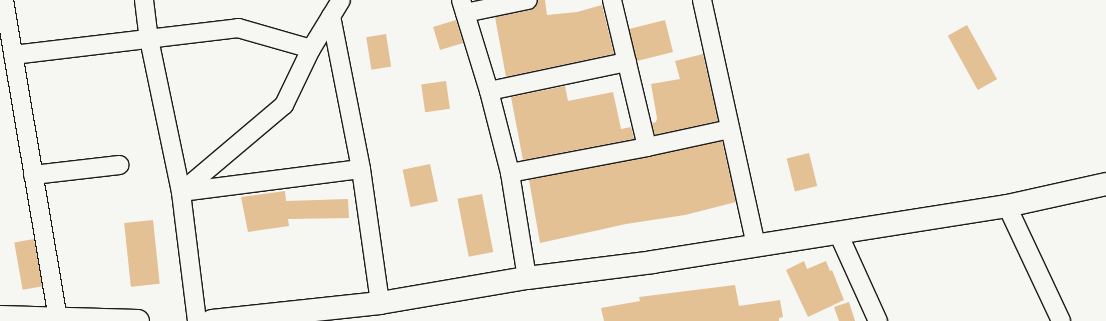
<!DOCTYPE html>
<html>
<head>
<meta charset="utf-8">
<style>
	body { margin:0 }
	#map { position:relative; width:1106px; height:321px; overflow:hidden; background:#f6f6f2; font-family:Sriracha,sans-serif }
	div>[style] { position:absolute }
	.building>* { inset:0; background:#e4c095; transform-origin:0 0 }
	.roads { filter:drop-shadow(1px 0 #1c1c1c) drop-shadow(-1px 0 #1c1c1c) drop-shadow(0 1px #1c1c1c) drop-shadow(0 -1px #1c1c1c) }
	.street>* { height:18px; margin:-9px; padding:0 9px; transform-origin:9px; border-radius:9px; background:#f6f6f2 }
	.secondary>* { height:22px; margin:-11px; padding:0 11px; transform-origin:11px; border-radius:11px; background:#f6f6f2 }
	span { translate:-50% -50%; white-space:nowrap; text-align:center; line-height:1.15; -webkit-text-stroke:3px #f6f6f2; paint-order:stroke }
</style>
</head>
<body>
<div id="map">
	<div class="building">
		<div style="clip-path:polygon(538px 0,545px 0,547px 15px,577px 12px,602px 5px,614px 54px,506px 77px,495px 17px,530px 10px,535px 8px)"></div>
		<div style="left:456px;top:20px;width:24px;height:24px;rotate:73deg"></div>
		<div style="left:665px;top:20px;width:33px;height:37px;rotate:76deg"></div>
		<div style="left:967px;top:25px;width:62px;height:22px;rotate:61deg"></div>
		<div style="left:386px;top:34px;width:33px;height:20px;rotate:81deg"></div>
		<div style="clip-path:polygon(703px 54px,718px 121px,655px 135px,652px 123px,656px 122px,657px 118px,651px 84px,680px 79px,675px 61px)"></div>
		<div style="left:446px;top:81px;width:28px;height:25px;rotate:82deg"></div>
		<div style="clip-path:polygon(565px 86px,568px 101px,613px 92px,621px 129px,631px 127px,634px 139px,523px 160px,511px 97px)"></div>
		<div style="clip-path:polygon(722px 141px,736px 202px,685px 215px,626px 224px,540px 243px,529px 180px)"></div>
		<div style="left:809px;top:153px;width:34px;height:23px;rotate:76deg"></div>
		<div style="left:430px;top:164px;width:38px;height:28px;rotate:78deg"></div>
		<div style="clip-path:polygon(285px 191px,286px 201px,348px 199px,349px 218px,288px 219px,289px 226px,248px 232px,241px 197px)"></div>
		<div style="left:482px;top:194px;width:59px;height:25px;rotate:79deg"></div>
		<div style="left:153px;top:220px;width:64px;height:29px;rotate:84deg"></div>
		<div style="left:34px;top:239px;width:48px;height:20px;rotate:80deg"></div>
		<div style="clip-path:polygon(804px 261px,807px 269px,826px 261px,830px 271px,832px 270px,844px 300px,808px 317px,786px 270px)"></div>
		<div style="clip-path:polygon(735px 285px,739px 306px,780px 300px,783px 317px,779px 318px,779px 321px,604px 321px,601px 308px,640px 301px,639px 297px)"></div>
		<div style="clip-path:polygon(849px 302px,855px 321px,839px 321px,834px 307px)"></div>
	</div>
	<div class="roads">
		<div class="street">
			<div style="left:4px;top:0;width:324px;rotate:80.4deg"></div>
			<div style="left:144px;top:0;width:39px;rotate:83deg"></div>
			<div style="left:149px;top:39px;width:156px;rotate:78.2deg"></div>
			<div style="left:181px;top:192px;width:181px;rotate:-7.3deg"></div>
			<div style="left:461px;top:0;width:95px;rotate:72.9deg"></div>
			<div style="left:489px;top:91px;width:85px;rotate:75.6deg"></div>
			<div style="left:612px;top:0;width:151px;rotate:76.6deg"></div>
			<div style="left:647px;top:147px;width:85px;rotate:-12.2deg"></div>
			<div style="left:702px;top:0;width:252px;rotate:77.6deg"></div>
			<div style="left:465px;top:13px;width:64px;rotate:-11.7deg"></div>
			<div style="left:331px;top:16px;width:156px;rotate:78.9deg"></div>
			<div style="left:361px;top:169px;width:135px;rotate:81.9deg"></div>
			<div style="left:13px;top:55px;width:227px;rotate:-6.8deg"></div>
			<div style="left:238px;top:28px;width:76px;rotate:16deg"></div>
			<div style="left:489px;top:91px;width:141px;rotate:-11.9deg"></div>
			<div style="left:33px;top:175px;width:87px;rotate:-6.6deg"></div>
			<div style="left:1007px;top:206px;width:127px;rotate:64.8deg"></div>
			<div style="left:838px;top:233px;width:97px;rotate:65.6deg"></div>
			<div style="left:527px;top:278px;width:106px;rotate:-99.2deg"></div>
			<div style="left:510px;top:173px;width:139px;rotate:-10.7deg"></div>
			<div style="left:197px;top:321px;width:130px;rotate:-97.1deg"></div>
			<div style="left:181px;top:192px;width:135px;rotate:-40.2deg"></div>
			<div style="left:284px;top:105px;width:62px;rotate:-64.3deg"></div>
			<div style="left:311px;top:49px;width:57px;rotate:-58.5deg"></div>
		</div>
		<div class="secondary">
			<div style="left:0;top:317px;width:138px;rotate:1.7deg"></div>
			<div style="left:212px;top:321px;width:169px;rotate:-6.1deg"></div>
			<div style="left:380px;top:303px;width:149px;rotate:-9.7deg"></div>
			<div style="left:527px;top:278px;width:127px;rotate:-7.2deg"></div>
			<div style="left:653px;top:262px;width:358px;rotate:-9deg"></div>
			<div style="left:1007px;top:206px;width:101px;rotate:-12.5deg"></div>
		</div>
	</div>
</div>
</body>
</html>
